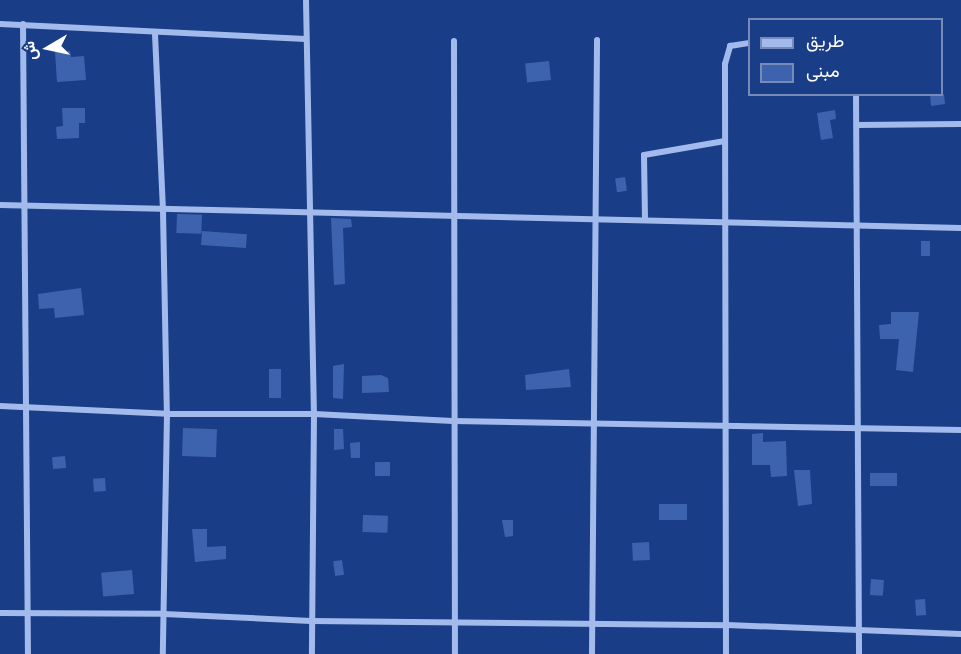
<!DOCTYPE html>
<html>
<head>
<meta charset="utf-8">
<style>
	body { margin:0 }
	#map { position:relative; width:961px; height:654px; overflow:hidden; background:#1a3d87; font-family:Karla,Vazirmatn,sans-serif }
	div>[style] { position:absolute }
	.building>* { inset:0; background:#3e63ae; transform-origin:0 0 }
	.minor>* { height:6px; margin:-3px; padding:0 3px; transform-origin:3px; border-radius:3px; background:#a2bbec }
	span { translate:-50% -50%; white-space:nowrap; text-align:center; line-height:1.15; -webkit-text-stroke:6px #1a3d87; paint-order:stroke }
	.legend { position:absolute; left:748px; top:18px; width:195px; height:78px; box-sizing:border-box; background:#1a3d87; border:2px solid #768bb7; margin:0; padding:8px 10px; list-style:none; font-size:18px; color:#fff }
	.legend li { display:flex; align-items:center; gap:12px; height:30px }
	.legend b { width:30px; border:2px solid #768bb7 }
	.north { position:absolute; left:18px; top:18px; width:60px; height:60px; -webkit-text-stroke:4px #1a3d87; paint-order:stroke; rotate:261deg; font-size:16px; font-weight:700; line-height:24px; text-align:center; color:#fff }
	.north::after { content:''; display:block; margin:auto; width:21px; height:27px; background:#fff; clip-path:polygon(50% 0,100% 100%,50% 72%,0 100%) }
</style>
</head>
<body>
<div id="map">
	<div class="building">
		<div style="clip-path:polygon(70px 51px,71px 57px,84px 56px,86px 80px,57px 82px,55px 52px)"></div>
		<div style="left:549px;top:61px;width:19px;height:24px;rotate:84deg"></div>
		<div style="clip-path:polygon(930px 94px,944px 94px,945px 104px,931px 106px)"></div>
		<div style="clip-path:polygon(62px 108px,85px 108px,85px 123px,79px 123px,79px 138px,57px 139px,56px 127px,63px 126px)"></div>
		<div style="clip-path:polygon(835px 110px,836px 119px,830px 120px,833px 138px,821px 140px,817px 113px)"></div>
		<div style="left:625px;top:177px;width:14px;height:10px;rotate:82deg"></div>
		<div style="left:177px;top:214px;width:25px;height:19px;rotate:2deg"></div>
		<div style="clip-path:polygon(331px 218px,351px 219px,352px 227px,343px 228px,345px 284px,334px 285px)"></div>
		<div style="left:202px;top:231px;width:45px;height:14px;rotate:4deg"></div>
		<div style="left:921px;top:241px;width:9px;height:15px"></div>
		<div style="clip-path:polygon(81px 288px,84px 315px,55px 318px,54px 308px,39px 309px,38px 294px)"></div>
		<div style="clip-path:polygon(891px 312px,919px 312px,913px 372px,896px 370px,899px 339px,880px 339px,879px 325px,891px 324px)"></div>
		<div style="clip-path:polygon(344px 364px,343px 399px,333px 398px,333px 366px)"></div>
		<div style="left:269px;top:369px;width:12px;height:29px"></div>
		<div style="clip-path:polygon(569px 369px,571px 387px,526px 390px,525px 375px)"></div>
		<div style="clip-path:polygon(381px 375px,388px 378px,389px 392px,362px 393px,362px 376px)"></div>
		<div style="left:183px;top:428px;width:34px;height:28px;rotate:2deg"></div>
		<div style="clip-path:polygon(334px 429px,343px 429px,344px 449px,334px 450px)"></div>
		<div style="clip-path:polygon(763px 433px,763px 442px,786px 441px,787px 476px,771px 477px,770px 465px,752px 465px,752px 434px)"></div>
		<div style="clip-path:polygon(360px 442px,360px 458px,351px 458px,350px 443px)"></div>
		<div style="left:65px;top:456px;width:12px;height:13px;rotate:85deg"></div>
		<div style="left:375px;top:462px;width:15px;height:14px"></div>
		<div style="clip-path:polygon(794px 470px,810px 470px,812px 504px,798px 506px)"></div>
		<div style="left:870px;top:473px;width:27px;height:13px"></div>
		<div style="left:105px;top:478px;width:13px;height:12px;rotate:86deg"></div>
		<div style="left:659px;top:504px;width:28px;height:16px"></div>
		<div style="left:363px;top:515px;width:25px;height:17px;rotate:2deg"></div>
		<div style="clip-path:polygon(502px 520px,513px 520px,513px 536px,505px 537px)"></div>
		<div style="clip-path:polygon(192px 529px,207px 529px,207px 547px,226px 546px,226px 559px,195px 562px)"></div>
		<div style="left:649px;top:542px;width:18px;height:17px;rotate:87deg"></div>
		<div style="left:342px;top:560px;width:15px;height:9px;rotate:82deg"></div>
		<div style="left:132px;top:570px;width:24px;height:31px;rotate:85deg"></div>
		<div style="left:871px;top:579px;width:13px;height:16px;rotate:4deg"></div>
		<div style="left:925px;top:599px;width:16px;height:10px;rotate:86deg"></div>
	</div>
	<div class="minor">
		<div style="left:306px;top:0;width:414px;rotate:88.9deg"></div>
		<div style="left:314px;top:414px;width:240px;rotate:90.5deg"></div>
		<div style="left:0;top:24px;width:306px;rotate:2.8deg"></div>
		<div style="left:23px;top:24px;width:630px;rotate:89.55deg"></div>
		<div style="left:155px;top:34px;width:177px;rotate:87.4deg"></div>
		<div style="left:163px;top:211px;width:203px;rotate:88.9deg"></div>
		<div style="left:167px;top:414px;width:240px;rotate:91deg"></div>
		<div style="left:454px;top:41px;width:613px;rotate:89.91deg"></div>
		<div style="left:856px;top:94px;width:560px;rotate:89.69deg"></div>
		<div style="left:857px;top:125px;width:104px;rotate:-0.6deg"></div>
		<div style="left:0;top:205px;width:961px;rotate:1.37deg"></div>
		<div style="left:645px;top:219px;width:64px;rotate:-90.9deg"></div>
		<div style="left:644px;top:155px;width:82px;rotate:-9.8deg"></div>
		<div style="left:0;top:406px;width:167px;rotate:2.7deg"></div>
		<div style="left:167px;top:414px;width:147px"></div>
		<div style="left:314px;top:414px;width:139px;rotate:2.9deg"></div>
		<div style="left:453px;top:421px;width:508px;rotate:1.01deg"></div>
		<div style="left:0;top:613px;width:164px;rotate:0.3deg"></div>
		<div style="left:164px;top:614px;width:147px;rotate:2.7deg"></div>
		<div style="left:311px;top:621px;width:416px;rotate:0.6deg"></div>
		<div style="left:727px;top:625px;width:234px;rotate:2.2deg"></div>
		<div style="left:592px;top:654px;width:614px;rotate:-89.53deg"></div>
		<div style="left:726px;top:654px;width:590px;rotate:-90.1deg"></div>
		<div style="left:725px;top:64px;width:19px;rotate:-74deg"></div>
		<div style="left:730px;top:46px;width:20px;rotate:-9deg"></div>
	</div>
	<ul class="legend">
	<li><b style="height:8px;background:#a2bbec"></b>طريق</li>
	<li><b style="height:16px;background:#3e63ae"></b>مبنى</li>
	</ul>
	<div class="north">ش</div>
</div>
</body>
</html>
